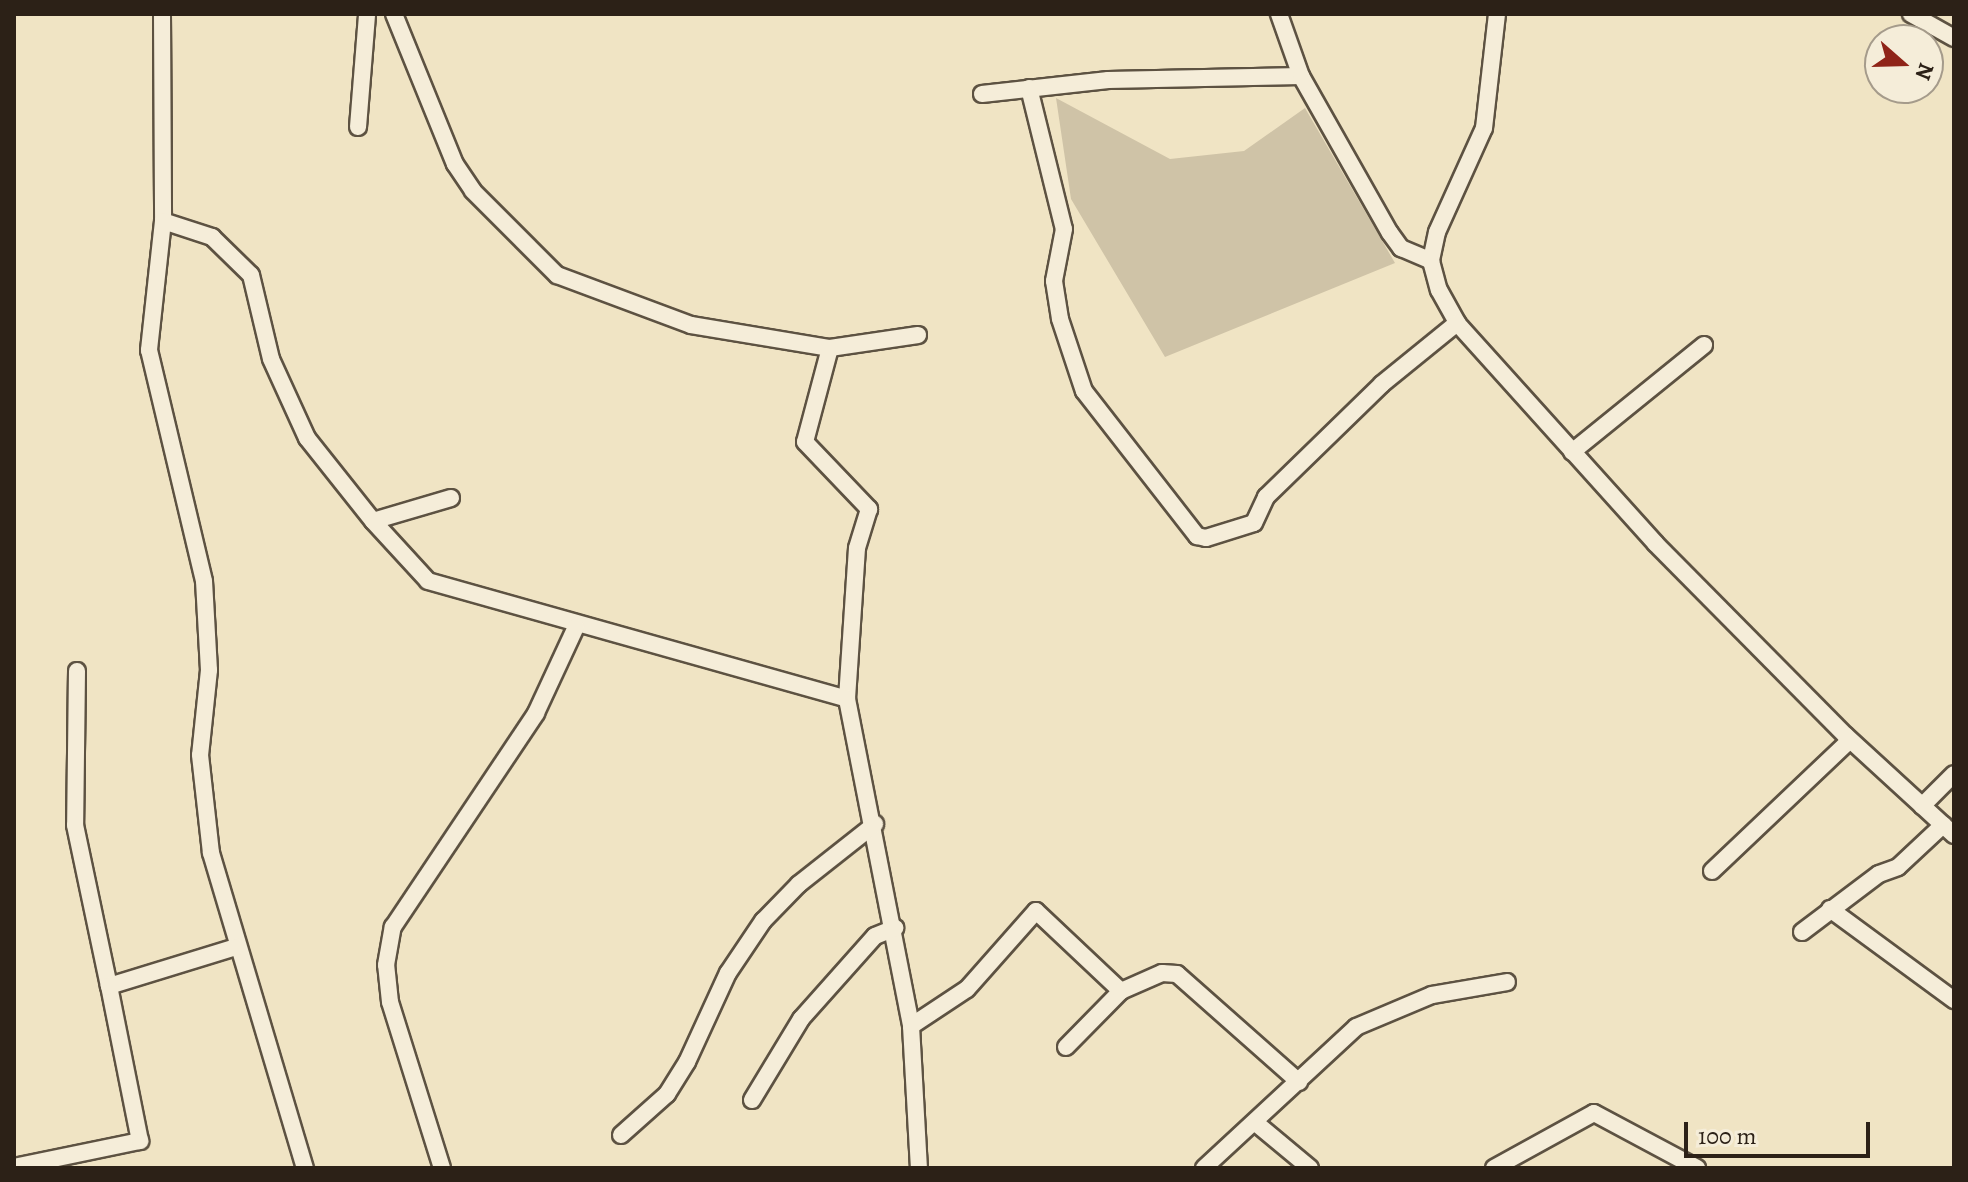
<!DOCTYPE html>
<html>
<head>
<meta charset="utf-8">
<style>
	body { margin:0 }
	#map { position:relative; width:1968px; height:1182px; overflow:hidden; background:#f0e4c4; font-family:Alegreya,serif }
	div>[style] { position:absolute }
	.green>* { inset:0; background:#cfc3a7 }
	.roads { filter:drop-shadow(2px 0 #5d5242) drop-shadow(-2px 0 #5d5242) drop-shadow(0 2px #5d5242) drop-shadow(0 -2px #5d5242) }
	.minor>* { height:16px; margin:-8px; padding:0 8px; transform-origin:8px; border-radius:8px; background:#f5edd9 }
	span { translate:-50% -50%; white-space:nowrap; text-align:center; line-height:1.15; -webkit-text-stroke:7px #f5edd9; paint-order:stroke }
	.frame { position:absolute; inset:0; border:16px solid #2c2117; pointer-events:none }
	.north { position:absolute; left:1864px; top:24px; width:80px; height:80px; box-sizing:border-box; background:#f5edd9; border:2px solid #a59b8b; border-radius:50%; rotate:110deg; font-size:22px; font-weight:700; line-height:32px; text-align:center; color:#2c2117 }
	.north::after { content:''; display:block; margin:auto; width:28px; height:36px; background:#8f2418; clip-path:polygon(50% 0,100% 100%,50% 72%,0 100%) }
	.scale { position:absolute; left:1684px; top:1122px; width:186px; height:36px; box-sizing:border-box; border:4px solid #2c2117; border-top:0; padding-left:10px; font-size:24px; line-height:28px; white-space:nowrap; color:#2c2117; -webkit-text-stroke:6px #f5edd9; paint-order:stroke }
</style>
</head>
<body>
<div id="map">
	<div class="green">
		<div style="clip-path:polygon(1056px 98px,1170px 159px,1244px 151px,1305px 108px,1395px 263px,1165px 357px,1071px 199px)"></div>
	</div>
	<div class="roads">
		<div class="minor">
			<div style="left:162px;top:14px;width:207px;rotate:89.7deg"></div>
			<div style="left:163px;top:221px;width:130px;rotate:96.2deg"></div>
			<div style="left:149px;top:350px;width:237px;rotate:76.6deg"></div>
			<div style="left:204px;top:581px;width:89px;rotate:86.8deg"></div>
			<div style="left:209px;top:670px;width:85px;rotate:96deg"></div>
			<div style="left:200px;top:755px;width:99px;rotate:83.6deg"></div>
			<div style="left:211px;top:853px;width:329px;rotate:73.4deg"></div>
			<div style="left:394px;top:14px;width:162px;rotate:67.9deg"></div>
			<div style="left:455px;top:164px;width:32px;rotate:56deg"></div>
			<div style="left:473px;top:191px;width:119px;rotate:45deg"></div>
			<div style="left:557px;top:275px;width:143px;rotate:20.5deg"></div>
			<div style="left:691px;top:325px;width:141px;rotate:9.4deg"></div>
			<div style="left:830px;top:348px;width:89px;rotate:-8.4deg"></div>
			<div style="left:1279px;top:14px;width:66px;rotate:70.5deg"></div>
			<div style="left:1497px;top:14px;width:115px;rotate:96.5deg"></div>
			<div style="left:1484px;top:128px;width:114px;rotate:114.3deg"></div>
			<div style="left:1437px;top:232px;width:30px;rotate:102deg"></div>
			<div style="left:1431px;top:261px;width:30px;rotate:75deg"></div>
			<div style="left:1439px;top:290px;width:38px;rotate:61deg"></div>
			<div style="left:1457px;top:323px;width:297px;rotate:48deg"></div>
			<div style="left:1656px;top:544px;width:269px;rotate:45.3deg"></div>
			<div style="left:1845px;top:735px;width:148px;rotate:42.5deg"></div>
			<div style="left:1911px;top:14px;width:49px;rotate:29.2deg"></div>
			<div style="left:1029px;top:88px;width:145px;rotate:76.1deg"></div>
			<div style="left:1064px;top:229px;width:53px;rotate:100.9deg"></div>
			<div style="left:1054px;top:281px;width:38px;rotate:81deg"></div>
			<div style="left:1060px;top:319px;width:76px;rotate:71.6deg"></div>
			<div style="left:1084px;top:391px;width:184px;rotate:52.1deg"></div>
			<div style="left:1197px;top:536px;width:9px;rotate:13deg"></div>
			<div style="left:1206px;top:538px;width:50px;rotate:-17.4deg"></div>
			<div style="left:1254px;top:523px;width:29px;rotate:-65deg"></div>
			<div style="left:1266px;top:497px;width:162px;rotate:-44.2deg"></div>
			<div style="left:1382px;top:384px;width:97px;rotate:-39.1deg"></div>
			<div style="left:982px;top:94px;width:127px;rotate:-6.3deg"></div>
			<div style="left:1108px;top:80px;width:193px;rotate:-1.2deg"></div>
			<div style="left:1301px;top:76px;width:180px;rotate:60.5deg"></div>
			<div style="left:1390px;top:233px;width:19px;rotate:54deg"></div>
			<div style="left:1401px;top:248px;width:33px;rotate:23deg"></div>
			<div style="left:358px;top:127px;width:113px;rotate:-85.4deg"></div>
			<div style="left:163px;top:221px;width:52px;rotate:18.1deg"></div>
			<div style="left:212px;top:237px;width:54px;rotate:44.3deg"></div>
			<div style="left:251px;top:275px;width:86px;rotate:76.6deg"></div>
			<div style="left:271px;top:359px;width:87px;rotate:65.5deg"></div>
			<div style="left:307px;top:438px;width:106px;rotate:51.5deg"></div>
			<div style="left:830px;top:348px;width:97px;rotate:104.9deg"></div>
			<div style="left:805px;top:442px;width:93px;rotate:46.3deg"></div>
			<div style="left:869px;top:509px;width:41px;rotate:107.1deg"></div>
			<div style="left:857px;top:548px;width:151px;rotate:93.8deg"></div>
			<div style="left:847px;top:699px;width:333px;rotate:78.9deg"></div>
			<div style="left:911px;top:1026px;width:142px;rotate:86.8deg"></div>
			<div style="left:1572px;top:452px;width:170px;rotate:-39deg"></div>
			<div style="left:451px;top:498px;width:81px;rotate:163.6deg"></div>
			<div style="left:373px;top:521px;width:81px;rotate:47.5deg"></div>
			<div style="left:428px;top:581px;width:435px;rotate:15.7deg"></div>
			<div style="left:77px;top:671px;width:154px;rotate:90.7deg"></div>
			<div style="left:75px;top:825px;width:165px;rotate:78.1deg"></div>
			<div style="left:1922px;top:806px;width:45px;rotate:-45deg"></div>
			<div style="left:1712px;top:871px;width:190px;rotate:-43.5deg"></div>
			<div style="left:1830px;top:909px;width:154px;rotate:36.3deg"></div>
			<div style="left:1802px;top:932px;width:96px;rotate:-37deg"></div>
			<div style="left:1879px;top:874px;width:20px;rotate:-20deg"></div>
			<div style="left:1898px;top:867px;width:62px;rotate:-43deg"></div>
			<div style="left:911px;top:1026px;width:67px;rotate:-33.5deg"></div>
			<div style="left:967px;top:989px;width:104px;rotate:-48.5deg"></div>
			<div style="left:1036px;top:911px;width:117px;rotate:43.3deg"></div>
			<div style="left:1066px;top:1047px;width:78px;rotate:-45.5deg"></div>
			<div style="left:1121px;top:991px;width:45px;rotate:-23.7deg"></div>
			<div style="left:1162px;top:973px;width:15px;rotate:4deg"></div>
			<div style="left:1177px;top:974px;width:163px;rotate:41.5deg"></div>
			<div style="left:752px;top:1100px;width:95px;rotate:-58.8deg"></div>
			<div style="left:801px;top:1019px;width:111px;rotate:-48.3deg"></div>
			<div style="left:875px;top:936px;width:22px;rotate:-22deg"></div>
			<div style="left:1257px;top:1124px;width:69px;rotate:39.7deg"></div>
			<div style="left:621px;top:1135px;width:62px;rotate:-41.7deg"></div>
			<div style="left:667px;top:1094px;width:38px;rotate:-58deg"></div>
			<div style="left:687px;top:1062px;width:98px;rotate:-65.3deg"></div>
			<div style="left:728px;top:973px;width:63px;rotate:-56.1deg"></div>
			<div style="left:763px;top:921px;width:52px;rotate:-45.8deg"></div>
			<div style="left:799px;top:884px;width:97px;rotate:-38.3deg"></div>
			<div style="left:14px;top:1167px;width:129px;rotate:-11.7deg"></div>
			<div style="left:140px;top:1141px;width:158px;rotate:-101.3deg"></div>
			<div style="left:109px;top:986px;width:133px;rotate:-17.1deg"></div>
			<div style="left:442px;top:1168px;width:174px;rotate:-107.4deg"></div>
			<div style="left:390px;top:1002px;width:37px;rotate:-96deg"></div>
			<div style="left:386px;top:965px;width:39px;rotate:-80deg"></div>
			<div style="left:393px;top:927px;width:257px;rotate:-56.2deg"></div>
			<div style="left:536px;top:713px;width:95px;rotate:-65.1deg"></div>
			<div style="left:1204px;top:1168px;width:207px;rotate:-42.8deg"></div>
			<div style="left:1356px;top:1027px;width:82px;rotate:-22.8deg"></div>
			<div style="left:1432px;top:995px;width:76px;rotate:-9.8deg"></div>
			<div style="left:1494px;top:1168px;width:114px;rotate:-28.8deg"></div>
			<div style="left:1594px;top:1113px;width:117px;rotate:28.1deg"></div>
		</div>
	</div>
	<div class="frame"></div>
	<div class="north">N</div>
	<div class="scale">100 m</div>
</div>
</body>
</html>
